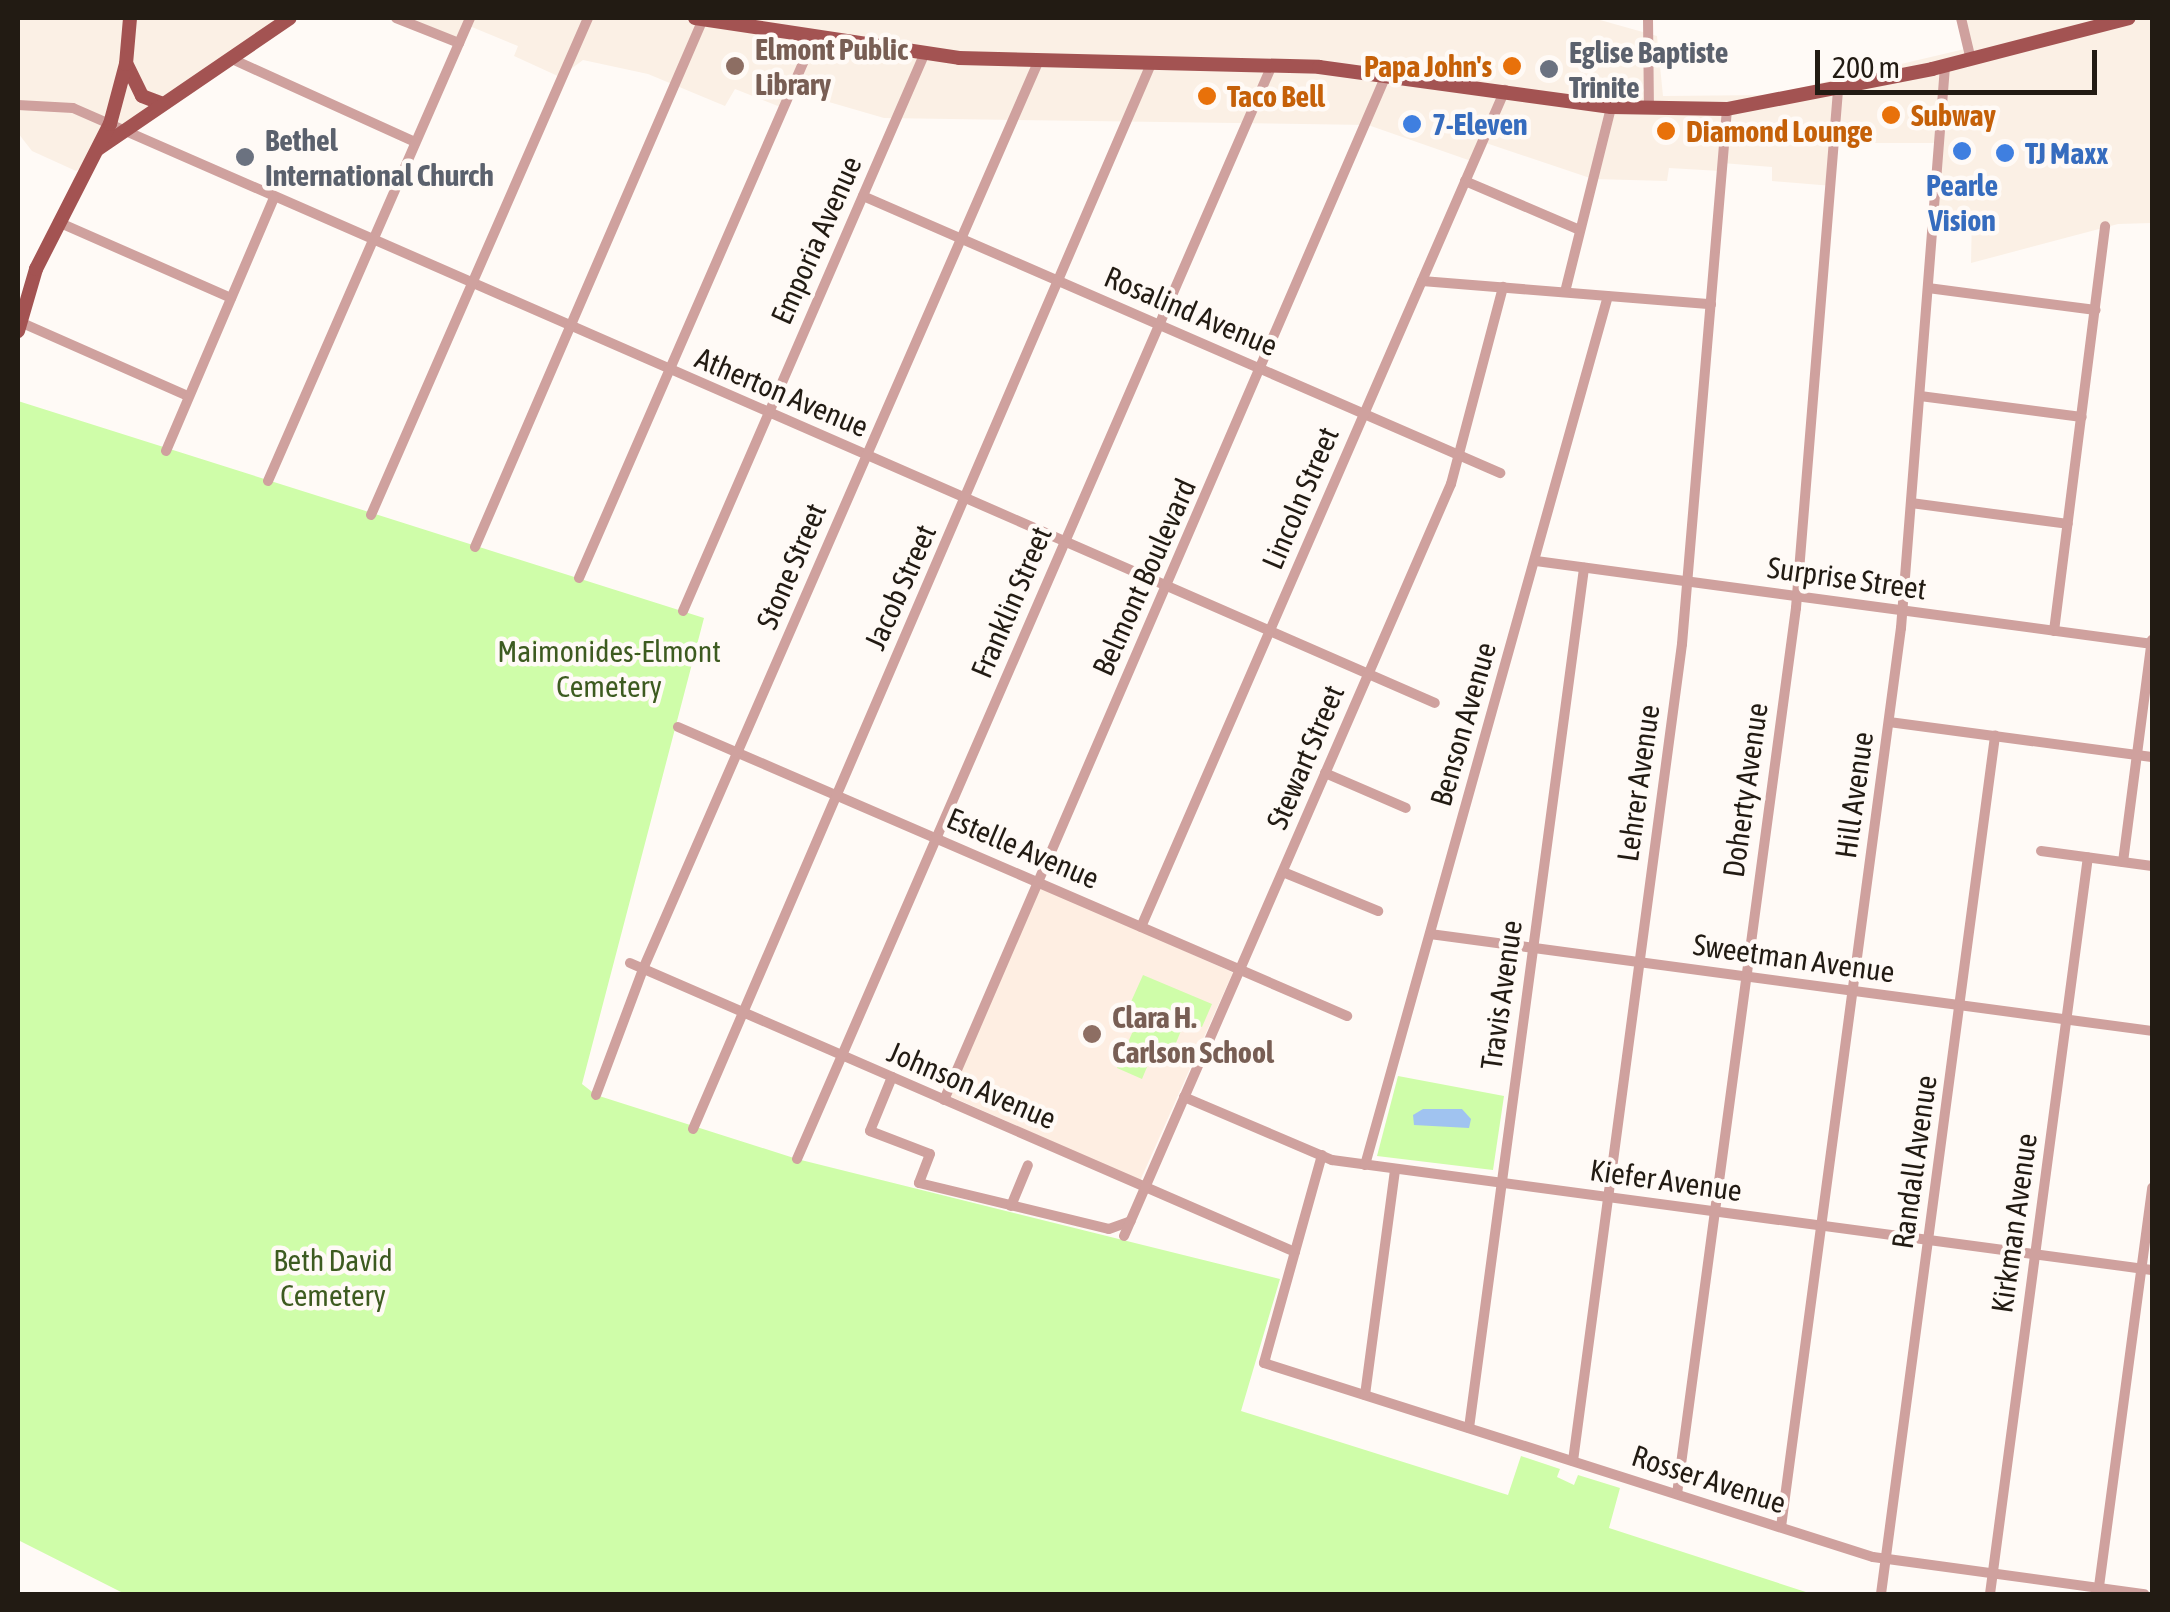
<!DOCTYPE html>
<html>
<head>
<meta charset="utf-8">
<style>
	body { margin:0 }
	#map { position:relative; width:2170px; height:1612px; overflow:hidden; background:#fffaf6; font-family:"Asap Condensed",sans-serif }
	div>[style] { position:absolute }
	.built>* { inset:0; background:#fbf0e5 }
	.education>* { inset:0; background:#feeee2; transform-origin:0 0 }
	.green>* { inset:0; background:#cffda9 }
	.water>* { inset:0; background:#a0c3f0 }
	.minor>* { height:10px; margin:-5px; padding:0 5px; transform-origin:5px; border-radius:5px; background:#cfa19e }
	.major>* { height:14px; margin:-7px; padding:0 7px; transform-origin:7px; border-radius:7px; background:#a35352 }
	.dots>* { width:28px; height:28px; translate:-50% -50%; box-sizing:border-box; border:5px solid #fffaf6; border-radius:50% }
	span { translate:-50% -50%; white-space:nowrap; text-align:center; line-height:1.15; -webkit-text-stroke:9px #fffaf6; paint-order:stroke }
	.education-label { font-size:30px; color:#785e54; font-weight:700 }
	.left { translate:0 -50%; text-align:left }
	.worship-label { font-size:30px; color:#5b616d; font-weight:700 }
	.food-label { font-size:30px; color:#c56008; font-weight:700 }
	.right { translate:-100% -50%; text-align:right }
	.shop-label { font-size:30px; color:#366cbe; font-weight:700 }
	.street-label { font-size:30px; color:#221b13 }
	.park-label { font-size:30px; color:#3d5b20 }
	.frame { position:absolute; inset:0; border:20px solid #221b13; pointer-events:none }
	.scale { position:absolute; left:1815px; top:50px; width:282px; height:45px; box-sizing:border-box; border:5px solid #221b13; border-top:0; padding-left:12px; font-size:30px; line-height:35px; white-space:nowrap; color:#221b13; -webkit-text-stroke:8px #fffaf6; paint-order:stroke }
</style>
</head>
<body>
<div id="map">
	<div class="built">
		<div style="clip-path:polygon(18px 18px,291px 18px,76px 171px,32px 151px,18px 133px)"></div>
		<div style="clip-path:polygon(396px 18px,1593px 18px,1657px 36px,1663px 96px,1770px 95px,1969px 48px,1962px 18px,2152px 18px,2152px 223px,2118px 224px,1971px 263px,1972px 214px,1935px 209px,1939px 143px,1837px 143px,1833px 186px,1772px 181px,1772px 167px,1722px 163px,1720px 171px,1669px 168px,1667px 181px,1593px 179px,1483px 142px,1474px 162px,1368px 125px,884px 118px,791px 91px,783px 108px,735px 89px,725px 106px,648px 74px,583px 60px,560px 77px,514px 56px,518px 46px,467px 25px,459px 43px)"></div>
	</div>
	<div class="education">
		<div style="left:1041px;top:887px;width:210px;height:228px;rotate:24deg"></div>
	</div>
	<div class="green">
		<div style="clip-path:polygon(18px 401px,704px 618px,582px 1084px,596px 1095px,797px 1159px,1280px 1279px,1241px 1411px,1508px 1495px,1521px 1456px,1560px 1469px,1557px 1477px,1574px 1485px,1578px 1475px,1620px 1488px,1609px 1528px,1812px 1594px,125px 1594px,18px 1540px)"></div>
		<div style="clip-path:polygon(1143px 975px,1212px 1004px,1202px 1027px,1185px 1021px,1171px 1055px,1155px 1048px,1142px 1079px,1117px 1068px,1142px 1010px,1130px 1004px)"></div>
		<div style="clip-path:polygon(1398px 1076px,1504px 1096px,1493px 1170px,1377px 1156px)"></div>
	</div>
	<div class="water">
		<div style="clip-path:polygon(1423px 1109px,1462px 1109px,1471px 1119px,1469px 1128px,1414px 1125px,1413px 1115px)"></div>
	</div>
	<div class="minor">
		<div style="left:396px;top:18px;width:68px;rotate:21.6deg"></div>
		<div style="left:1648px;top:18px;width:91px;rotate:89.4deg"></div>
		<div style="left:1961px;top:18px;width:43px;rotate:76.6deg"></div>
		<div style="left:232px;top:59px;width:201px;rotate:24.4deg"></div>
		<div style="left:18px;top:105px;width:55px;rotate:3.1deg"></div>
		<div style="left:73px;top:108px;width:1486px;rotate:23.6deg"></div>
		<div style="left:1465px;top:181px;width:125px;rotate:23.1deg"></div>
		<div style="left:863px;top:196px;width:695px;rotate:23.5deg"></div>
		<div style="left:58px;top:222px;width:189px;rotate:23.7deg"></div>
		<div style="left:1422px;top:281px;width:290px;rotate:4.6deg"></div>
		<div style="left:1928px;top:288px;width:169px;rotate:7.5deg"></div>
		<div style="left:1565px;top:292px;width:191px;rotate:-76deg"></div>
		<div style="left:20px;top:322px;width:184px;rotate:23.8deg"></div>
		<div style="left:1920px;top:396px;width:163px;rotate:7.4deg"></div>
		<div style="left:166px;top:451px;width:275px;rotate:-66.9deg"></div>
		<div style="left:268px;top:481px;width:505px;rotate:-66.43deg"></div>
		<div style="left:1911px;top:503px;width:158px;rotate:7.6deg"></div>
		<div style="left:371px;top:515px;width:542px;rotate:-66.41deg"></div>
		<div style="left:475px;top:547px;width:575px;rotate:-66.64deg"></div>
		<div style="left:1536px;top:561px;width:622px;rotate:7.67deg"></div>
		<div style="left:579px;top:578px;width:587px;rotate:-66.49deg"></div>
		<div style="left:683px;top:611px;width:606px;rotate:-66.57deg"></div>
		<div style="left:2054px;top:631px;width:408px;rotate:-82.8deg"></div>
		<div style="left:1889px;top:722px;width:265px;rotate:7.6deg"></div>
		<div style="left:678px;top:727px;width:729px;rotate:23.36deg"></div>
		<div style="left:1325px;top:773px;width:88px;rotate:23.4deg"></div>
		<div style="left:2041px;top:851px;width:112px;rotate:7.7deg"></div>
		<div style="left:2123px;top:862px;width:224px;rotate:-82.6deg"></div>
		<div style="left:1283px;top:872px;width:103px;rotate:22.3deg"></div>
		<div style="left:1141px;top:927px;width:913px;rotate:-66.5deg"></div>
		<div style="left:1430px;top:934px;width:728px;rotate:7.65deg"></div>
		<div style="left:630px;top:963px;width:725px;rotate:23.49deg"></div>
		<div style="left:892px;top:1077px;width:58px;rotate:112.2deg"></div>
		<div style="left:870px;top:1131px;width:64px;rotate:21deg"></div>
		<div style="left:930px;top:1154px;width:31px;rotate:111deg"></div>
		<div style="left:919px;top:1183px;width:195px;rotate:13.6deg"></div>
		<div style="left:1109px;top:1229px;width:23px;rotate:-20deg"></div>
		<div style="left:596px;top:1095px;width:134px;rotate:-69.5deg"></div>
		<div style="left:643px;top:969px;width:992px;rotate:-66.46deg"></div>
		<div style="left:1184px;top:1097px;width:161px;rotate:23.1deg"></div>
		<div style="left:1332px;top:1160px;width:827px;rotate:7.64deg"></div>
		<div style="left:944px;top:1100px;width:1118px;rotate:-66.67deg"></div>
		<div style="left:693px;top:1129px;width:1159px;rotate:-66.73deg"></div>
		<div style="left:1322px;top:1155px;width:216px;rotate:105.6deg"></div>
		<div style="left:1264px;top:1363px;width:639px;rotate:17.67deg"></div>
		<div style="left:1873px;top:1557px;width:274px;rotate:7.8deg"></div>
		<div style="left:797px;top:1159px;width:1193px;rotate:-66.53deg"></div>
		<div style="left:1365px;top:1165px;width:902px;rotate:-74.38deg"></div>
		<div style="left:1011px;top:1206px;width:44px;rotate:-67.5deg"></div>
		<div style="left:1124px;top:1236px;width:820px;rotate:-66.5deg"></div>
		<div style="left:1451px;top:484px;width:204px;rotate:-75.2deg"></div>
		<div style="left:1365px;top:1395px;width:227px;rotate:-82.4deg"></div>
		<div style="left:1469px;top:1428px;width:868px;rotate:-82.38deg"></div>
		<div style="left:1573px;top:1461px;width:824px;rotate:-82.4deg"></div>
		<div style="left:1682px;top:644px;width:537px;rotate:-85.19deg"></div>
		<div style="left:1677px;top:1494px;width:894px;rotate:-82.35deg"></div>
		<div style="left:1796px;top:608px;width:520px;rotate:-85.36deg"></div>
		<div style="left:1781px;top:1527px;width:907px;rotate:-82.4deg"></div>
		<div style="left:1901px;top:628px;width:563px;rotate:-85.52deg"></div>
		<div style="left:1881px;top:1594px;width:866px;rotate:-82.43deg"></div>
		<div style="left:1990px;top:1594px;width:743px;rotate:-82.43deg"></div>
		<div style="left:2098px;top:1594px;width:410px;rotate:-82.4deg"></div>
	</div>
	<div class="major">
		<div style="left:695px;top:18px;width:267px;rotate:8.6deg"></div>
		<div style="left:959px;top:58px;width:360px;rotate:1.4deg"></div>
		<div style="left:1319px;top:67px;width:295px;rotate:7.8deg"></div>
		<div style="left:1611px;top:107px;width:116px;rotate:1deg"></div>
		<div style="left:1727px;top:109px;width:209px;rotate:-11deg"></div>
		<div style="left:1932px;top:69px;width:203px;rotate:-14.5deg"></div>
		<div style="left:127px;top:65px;width:34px;rotate:64deg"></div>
		<div style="left:142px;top:96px;width:22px;rotate:21deg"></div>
		<div style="left:98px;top:149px;width:232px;rotate:-34.3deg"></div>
		<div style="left:18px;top:331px;width:65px;rotate:-73.8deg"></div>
		<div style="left:36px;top:269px;width:163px;rotate:-63deg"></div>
		<div style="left:110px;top:124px;width:62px;rotate:-75.1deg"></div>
		<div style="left:126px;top:64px;width:46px;rotate:-85deg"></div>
	</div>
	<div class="dots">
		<div style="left:735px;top:66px;background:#8d6e63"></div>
		<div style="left:1512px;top:66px;background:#e8710a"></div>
		<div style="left:1549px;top:69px;background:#6b7280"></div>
		<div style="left:1207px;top:96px;background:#e8710a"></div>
		<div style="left:1891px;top:115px;background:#e8710a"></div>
		<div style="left:1412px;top:124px;background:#3f7fe0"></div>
		<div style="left:1666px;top:131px;background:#e8710a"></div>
		<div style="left:1962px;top:151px;background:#3f7fe0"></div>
		<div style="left:2005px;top:153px;background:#3f7fe0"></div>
		<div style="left:245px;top:157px;background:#6b7280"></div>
		<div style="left:1092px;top:1034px;background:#8d6e63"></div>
	</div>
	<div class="education-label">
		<span class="left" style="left:755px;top:66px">Elmont Public<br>Library</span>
		<span class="left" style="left:1112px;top:1034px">Clara H.<br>Carlson School</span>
	</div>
	<div class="worship-label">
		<span class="left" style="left:1569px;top:69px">Eglise Baptiste<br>Trinite</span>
		<span class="left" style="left:265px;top:157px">Bethel<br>International Church</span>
	</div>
	<div class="food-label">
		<span class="right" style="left:1492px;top:66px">Papa John's</span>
		<span class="left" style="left:1227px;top:96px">Taco Bell</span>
		<span class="left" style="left:1911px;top:115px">Subway</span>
		<span class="left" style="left:1686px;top:131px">Diamond Lounge</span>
	</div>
	<div class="shop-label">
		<span class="left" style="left:1432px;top:124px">7-Eleven</span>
		<span class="left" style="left:2025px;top:153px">TJ Maxx</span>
		<span style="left:1962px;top:202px">Pearle<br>Vision</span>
	</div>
	<div class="street-label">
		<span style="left:816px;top:240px;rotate:-66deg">Emporia Avenue</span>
		<span style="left:1191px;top:311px;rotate:23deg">Rosalind Avenue</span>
		<span style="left:782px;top:392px;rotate:23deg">Atherton Avenue</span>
		<span style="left:1300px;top:498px;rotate:-67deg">Lincoln Street</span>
		<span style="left:791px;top:566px;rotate:-67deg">Stone Street</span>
		<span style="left:1144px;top:577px;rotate:-66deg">Belmont Boulevard</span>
		<span style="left:1847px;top:578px;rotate:8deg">Surprise Street</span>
		<span style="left:900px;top:587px;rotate:-66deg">Jacob Street</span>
		<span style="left:1011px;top:602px;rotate:-67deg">Franklin Street</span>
		<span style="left:1463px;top:724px;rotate:-74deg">Benson Avenue</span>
		<span style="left:1305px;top:757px;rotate:-67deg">Stewart Street</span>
		<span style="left:1638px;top:783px;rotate:-82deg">Lehrer Avenue</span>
		<span style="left:1745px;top:790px;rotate:-82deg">Doherty Avenue</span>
		<span style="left:1854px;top:795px;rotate:-82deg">Hill Avenue</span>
		<span style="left:1023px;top:848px;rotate:23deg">Estelle Avenue</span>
		<span style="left:1794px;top:958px;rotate:8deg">Sweetman Avenue</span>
		<span style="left:1501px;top:995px;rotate:-82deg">Travis Avenue</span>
		<span style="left:972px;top:1085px;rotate:23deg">Johnson Avenue</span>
		<span style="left:1914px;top:1162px;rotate:-82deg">Randall Avenue</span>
		<span style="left:1666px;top:1180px;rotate:8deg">Kiefer Avenue</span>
		<span style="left:2014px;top:1223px;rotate:-82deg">Kirkman Avenue</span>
		<span style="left:1709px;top:1479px;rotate:18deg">Rosser Avenue</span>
	</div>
	<div class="park-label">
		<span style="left:609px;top:668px">Maimonides-Elmont<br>Cemetery</span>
		<span style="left:333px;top:1277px">Beth David<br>Cemetery</span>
	</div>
	<div class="frame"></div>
	<div class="scale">200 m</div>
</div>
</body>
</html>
